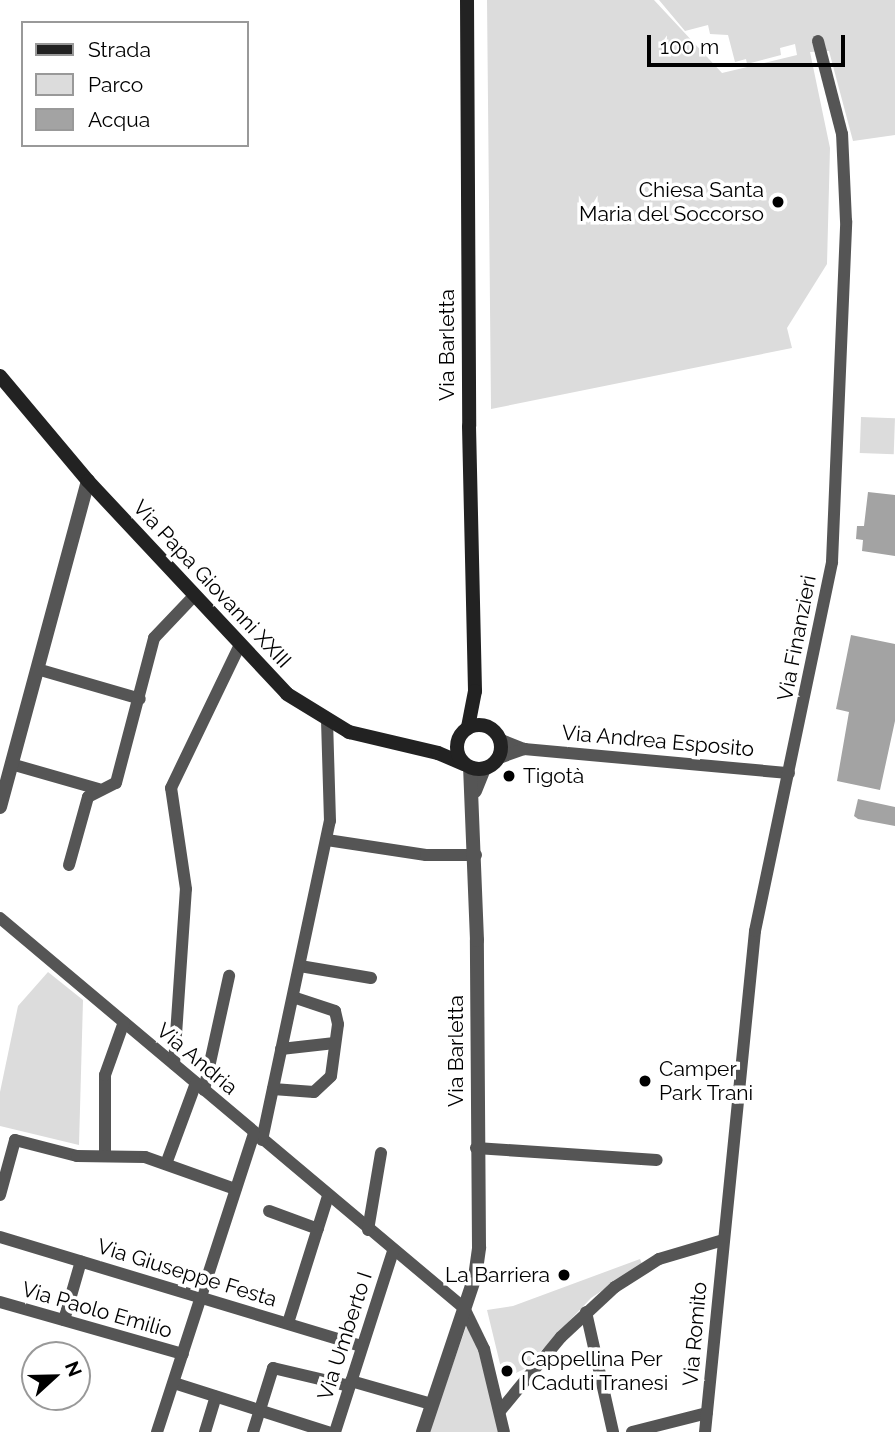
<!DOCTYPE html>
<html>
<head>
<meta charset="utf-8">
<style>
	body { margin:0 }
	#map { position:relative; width:895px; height:1432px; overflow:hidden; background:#fff; font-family:Raleway,sans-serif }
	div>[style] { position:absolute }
	.green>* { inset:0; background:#dcdcdc; transform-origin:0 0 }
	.water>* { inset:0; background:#a3a3a3 }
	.minor>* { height:12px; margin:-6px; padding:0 6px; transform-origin:6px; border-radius:6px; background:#555 }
	.tertiary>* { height:14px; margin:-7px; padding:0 7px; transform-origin:7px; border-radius:7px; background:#555 }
	.secondary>* { height:14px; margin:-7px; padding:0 7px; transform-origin:7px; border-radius:7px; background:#222 }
	.secondary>.ring { margin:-7px; padding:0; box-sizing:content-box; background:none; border:14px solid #222; border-radius:50% }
	.dots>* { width:19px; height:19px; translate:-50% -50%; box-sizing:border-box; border:4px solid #fff; border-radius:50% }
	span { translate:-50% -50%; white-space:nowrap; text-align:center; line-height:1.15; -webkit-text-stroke:7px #fff; paint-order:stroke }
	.poi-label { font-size:21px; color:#000 }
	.right { translate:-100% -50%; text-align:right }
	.left { translate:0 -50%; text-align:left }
	.street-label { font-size:21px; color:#000 }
	.legend { position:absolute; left:21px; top:21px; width:228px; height:126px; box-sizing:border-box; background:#fff; border:2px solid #999; margin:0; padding:9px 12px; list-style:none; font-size:21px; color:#000 }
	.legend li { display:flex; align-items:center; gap:14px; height:35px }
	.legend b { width:35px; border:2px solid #999 }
	.north { position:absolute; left:21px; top:1341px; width:70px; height:70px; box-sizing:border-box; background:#fff; border:2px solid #999; border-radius:50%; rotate:68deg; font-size:19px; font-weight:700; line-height:28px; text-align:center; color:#000 }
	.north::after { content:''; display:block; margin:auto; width:24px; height:32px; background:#000; clip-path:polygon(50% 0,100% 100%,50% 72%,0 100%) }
	.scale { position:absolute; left:647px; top:35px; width:198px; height:32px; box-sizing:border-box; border:4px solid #000; border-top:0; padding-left:9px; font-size:21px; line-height:24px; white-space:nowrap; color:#000; -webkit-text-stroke:5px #fff; paint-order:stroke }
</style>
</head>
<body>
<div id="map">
	<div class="green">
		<div style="clip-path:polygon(487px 0,654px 0,722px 73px,797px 55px,795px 44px,780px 48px,781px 55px,747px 64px,746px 59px,735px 62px,728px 35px,710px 34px,708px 25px,685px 31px,659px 0,895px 0,895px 135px,853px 141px,829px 51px,810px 52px,830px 148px,827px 264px,787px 328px,792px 348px,491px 409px)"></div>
		<div style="left:861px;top:417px;width:34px;height:36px;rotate:2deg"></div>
		<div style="clip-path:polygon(48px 972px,83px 1000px,79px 1145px,0 1126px,0 1092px,18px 1006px)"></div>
		<div style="clip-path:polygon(640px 1259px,642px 1264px,591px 1298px,524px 1369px,514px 1374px,511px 1365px,501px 1368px,487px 1310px,513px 1306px)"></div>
		<div style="clip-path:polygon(466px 1327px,474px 1333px,499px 1432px,429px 1432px)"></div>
	</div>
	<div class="water">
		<div style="clip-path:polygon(868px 492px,895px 495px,895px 556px,862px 551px,863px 540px,856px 539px,857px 526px,864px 526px)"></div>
		<div style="clip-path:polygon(851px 635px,895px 644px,895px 721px,880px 790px,837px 781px,849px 712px,836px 709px)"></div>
		<div style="clip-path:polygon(858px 799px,895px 807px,895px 826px,858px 819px,854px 816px)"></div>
	</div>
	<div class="minor">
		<div style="left:37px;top:669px;width:107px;rotate:16.2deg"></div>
		<div style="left:499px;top:739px;width:27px;rotate:22deg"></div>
		<div style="left:524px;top:749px;width:266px;rotate:5.2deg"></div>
		<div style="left:499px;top:758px;width:27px;rotate:-20deg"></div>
		<div style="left:11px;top:764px;width:91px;rotate:16deg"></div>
		<div style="left:327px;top:840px;width:100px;rotate:8.6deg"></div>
		<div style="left:426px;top:855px;width:50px"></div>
		<div style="left:69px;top:865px;width:71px;rotate:-74.4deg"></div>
		<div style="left:88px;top:797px;width:31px;rotate:-27deg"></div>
		<div style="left:116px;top:783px;width:150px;rotate:-75.3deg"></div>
		<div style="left:154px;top:638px;width:57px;rotate:-46.4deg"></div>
		<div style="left:0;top:918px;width:606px;rotate:40.05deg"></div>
		<div style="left:464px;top:1308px;width:46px;rotate:64deg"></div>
		<div style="left:484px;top:1349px;width:85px;rotate:76.5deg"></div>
		<div style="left:300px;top:966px;width:72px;rotate:9.6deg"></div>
		<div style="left:281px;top:1049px;width:54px;rotate:-6.3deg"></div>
		<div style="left:174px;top:1064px;width:175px;rotate:-86.1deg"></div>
		<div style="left:186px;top:889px;width:102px;rotate:-98.4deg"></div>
		<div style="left:171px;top:788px;width:157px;rotate:-64.3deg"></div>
		<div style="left:273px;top:1089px;width:41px;rotate:4.2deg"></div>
		<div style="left:314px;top:1092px;width:23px;rotate:-43deg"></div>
		<div style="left:331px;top:1076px;width:52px;rotate:-82.3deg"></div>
		<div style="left:338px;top:1024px;width:13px;rotate:-103deg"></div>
		<div style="left:335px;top:1011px;width:44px;rotate:-161.6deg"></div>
		<div style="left:204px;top:1090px;width:117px;rotate:-77.6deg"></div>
		<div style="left:262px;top:1140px;width:326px;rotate:-78deg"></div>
		<div style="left:330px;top:821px;width:101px;rotate:-91.7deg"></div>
		<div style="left:476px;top:1148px;width:181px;rotate:3.8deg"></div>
		<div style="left:105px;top:1156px;width:81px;rotate:-90deg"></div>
		<div style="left:105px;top:1075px;width:56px;rotate:-70.3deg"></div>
		<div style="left:166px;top:1164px;width:86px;rotate:-69.7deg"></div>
		<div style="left:0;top:1195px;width:57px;rotate:-74.7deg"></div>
		<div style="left:15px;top:1140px;width:64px;rotate:14.5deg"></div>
		<div style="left:77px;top:1156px;width:68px;rotate:0.8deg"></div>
		<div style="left:145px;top:1157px;width:96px;rotate:19.6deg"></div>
		<div style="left:269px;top:1211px;width:52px;rotate:20.2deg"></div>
		<div style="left:368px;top:1230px;width:78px;rotate:-80.4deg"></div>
		<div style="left:0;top:1237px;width:378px;rotate:16.8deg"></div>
		<div style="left:0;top:1302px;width:190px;rotate:15.9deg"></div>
		<div style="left:586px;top:1312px;width:123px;rotate:77.3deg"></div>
		<div style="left:64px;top:1320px;width:61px;rotate:-73.9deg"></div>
		<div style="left:288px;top:1323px;width:133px;rotate:-72.5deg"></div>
		<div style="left:351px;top:1381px;width:83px;rotate:16deg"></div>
		<div style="left:174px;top:1383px;width:162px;rotate:17.7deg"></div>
		<div style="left:500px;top:1411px;width:96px;rotate:-50.5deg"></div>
		<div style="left:561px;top:1337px;width:74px;rotate:-42.8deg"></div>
		<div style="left:615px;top:1287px;width:52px;rotate:-32.5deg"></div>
		<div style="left:659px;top:1259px;width:67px;rotate:-16.5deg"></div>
		<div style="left:157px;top:1432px;width:314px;rotate:-72deg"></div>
		<div style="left:205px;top:1432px;width:37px;rotate:-73deg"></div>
		<div style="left:253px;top:1432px;width:67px;rotate:-72.6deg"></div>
		<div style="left:273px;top:1368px;width:78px;rotate:13.3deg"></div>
		<div style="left:335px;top:1432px;width:190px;rotate:-72.2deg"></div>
		<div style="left:632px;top:1432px;width:77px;rotate:-14.2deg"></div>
		<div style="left:705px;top:1432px;width:503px;rotate:-84.3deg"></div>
		<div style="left:755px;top:931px;width:377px;rotate:-78.2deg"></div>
		<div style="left:832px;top:562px;width:341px;rotate:-87.6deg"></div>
		<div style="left:846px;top:221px;width:87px;rotate:-92.6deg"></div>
		<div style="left:842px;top:134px;width:96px;rotate:-104.5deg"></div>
	</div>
	<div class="tertiary">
		<div style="left:475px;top:791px;width:24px;rotate:-68deg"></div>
		<div style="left:0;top:807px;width:338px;rotate:-74.9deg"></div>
		<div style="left:423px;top:1432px;width:163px;rotate:-71.5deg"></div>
		<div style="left:475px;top:1277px;width:30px;rotate:-82deg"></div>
		<div style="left:479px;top:1247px;width:307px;rotate:-90.4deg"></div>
		<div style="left:477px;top:940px;width:172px;rotate:-92.3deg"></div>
	</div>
	<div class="secondary">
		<div style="left:467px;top:0;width:426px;rotate:89.7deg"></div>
		<div style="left:469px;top:426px;width:265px;rotate:88.7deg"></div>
		<div style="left:475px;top:691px;width:38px;rotate:101deg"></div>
		<div style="left:0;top:376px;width:137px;rotate:50deg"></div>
		<div style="left:88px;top:481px;width:291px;rotate:46.9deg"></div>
		<div style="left:287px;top:694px;width:73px;rotate:31.5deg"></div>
		<div style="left:349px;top:732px;width:91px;rotate:13.3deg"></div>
		<div style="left:438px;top:753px;width:28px;rotate:23deg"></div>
		<div class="ring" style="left:457px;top:725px;width:30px;height:30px"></div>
	</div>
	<div class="dots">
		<div style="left:778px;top:202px;background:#000"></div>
		<div style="left:509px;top:776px;background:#000"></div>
		<div style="left:645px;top:1081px;background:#000"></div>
		<div style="left:564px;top:1275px;background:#000"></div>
		<div style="left:507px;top:1371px;background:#000"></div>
	</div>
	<div class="poi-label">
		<span class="right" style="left:764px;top:202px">Chiesa Santa<br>Maria del Soccorso</span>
		<span class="left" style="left:523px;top:776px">Tigotà</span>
		<span class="left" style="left:659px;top:1081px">Camper<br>Park Trani</span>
		<span class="right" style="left:550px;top:1275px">La Barriera</span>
		<span class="left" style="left:521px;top:1371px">Cappellina Per<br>I Caduti Tranesi</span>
	</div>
	<div class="street-label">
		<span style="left:447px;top:345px;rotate:-90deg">Via Barletta</span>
		<span style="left:212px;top:584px;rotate:47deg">Via Papa Giovanni XXIII</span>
		<span style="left:797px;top:638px;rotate:-79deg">Via Finanzieri</span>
		<span style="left:658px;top:741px;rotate:5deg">Via Andrea Esposito</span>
		<span style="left:456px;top:1051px;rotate:-90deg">Via Barletta</span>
		<span style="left:197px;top:1059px;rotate:40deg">Via Andria</span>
		<span style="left:187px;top:1273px;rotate:17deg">Via Giuseppe Festa</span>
		<span style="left:97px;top:1310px;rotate:16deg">Via Paolo Emilio</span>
		<span style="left:695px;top:1334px;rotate:-85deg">Via Romito</span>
		<span style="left:345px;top:1336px;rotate:-72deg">Via Umberto I</span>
	</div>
	<ul class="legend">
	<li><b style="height:9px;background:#222"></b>Strada</li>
	<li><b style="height:19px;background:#dcdcdc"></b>Parco</li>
	<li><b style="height:19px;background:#a3a3a3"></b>Acqua</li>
	</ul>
	<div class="north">N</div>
	<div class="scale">100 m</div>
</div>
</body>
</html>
